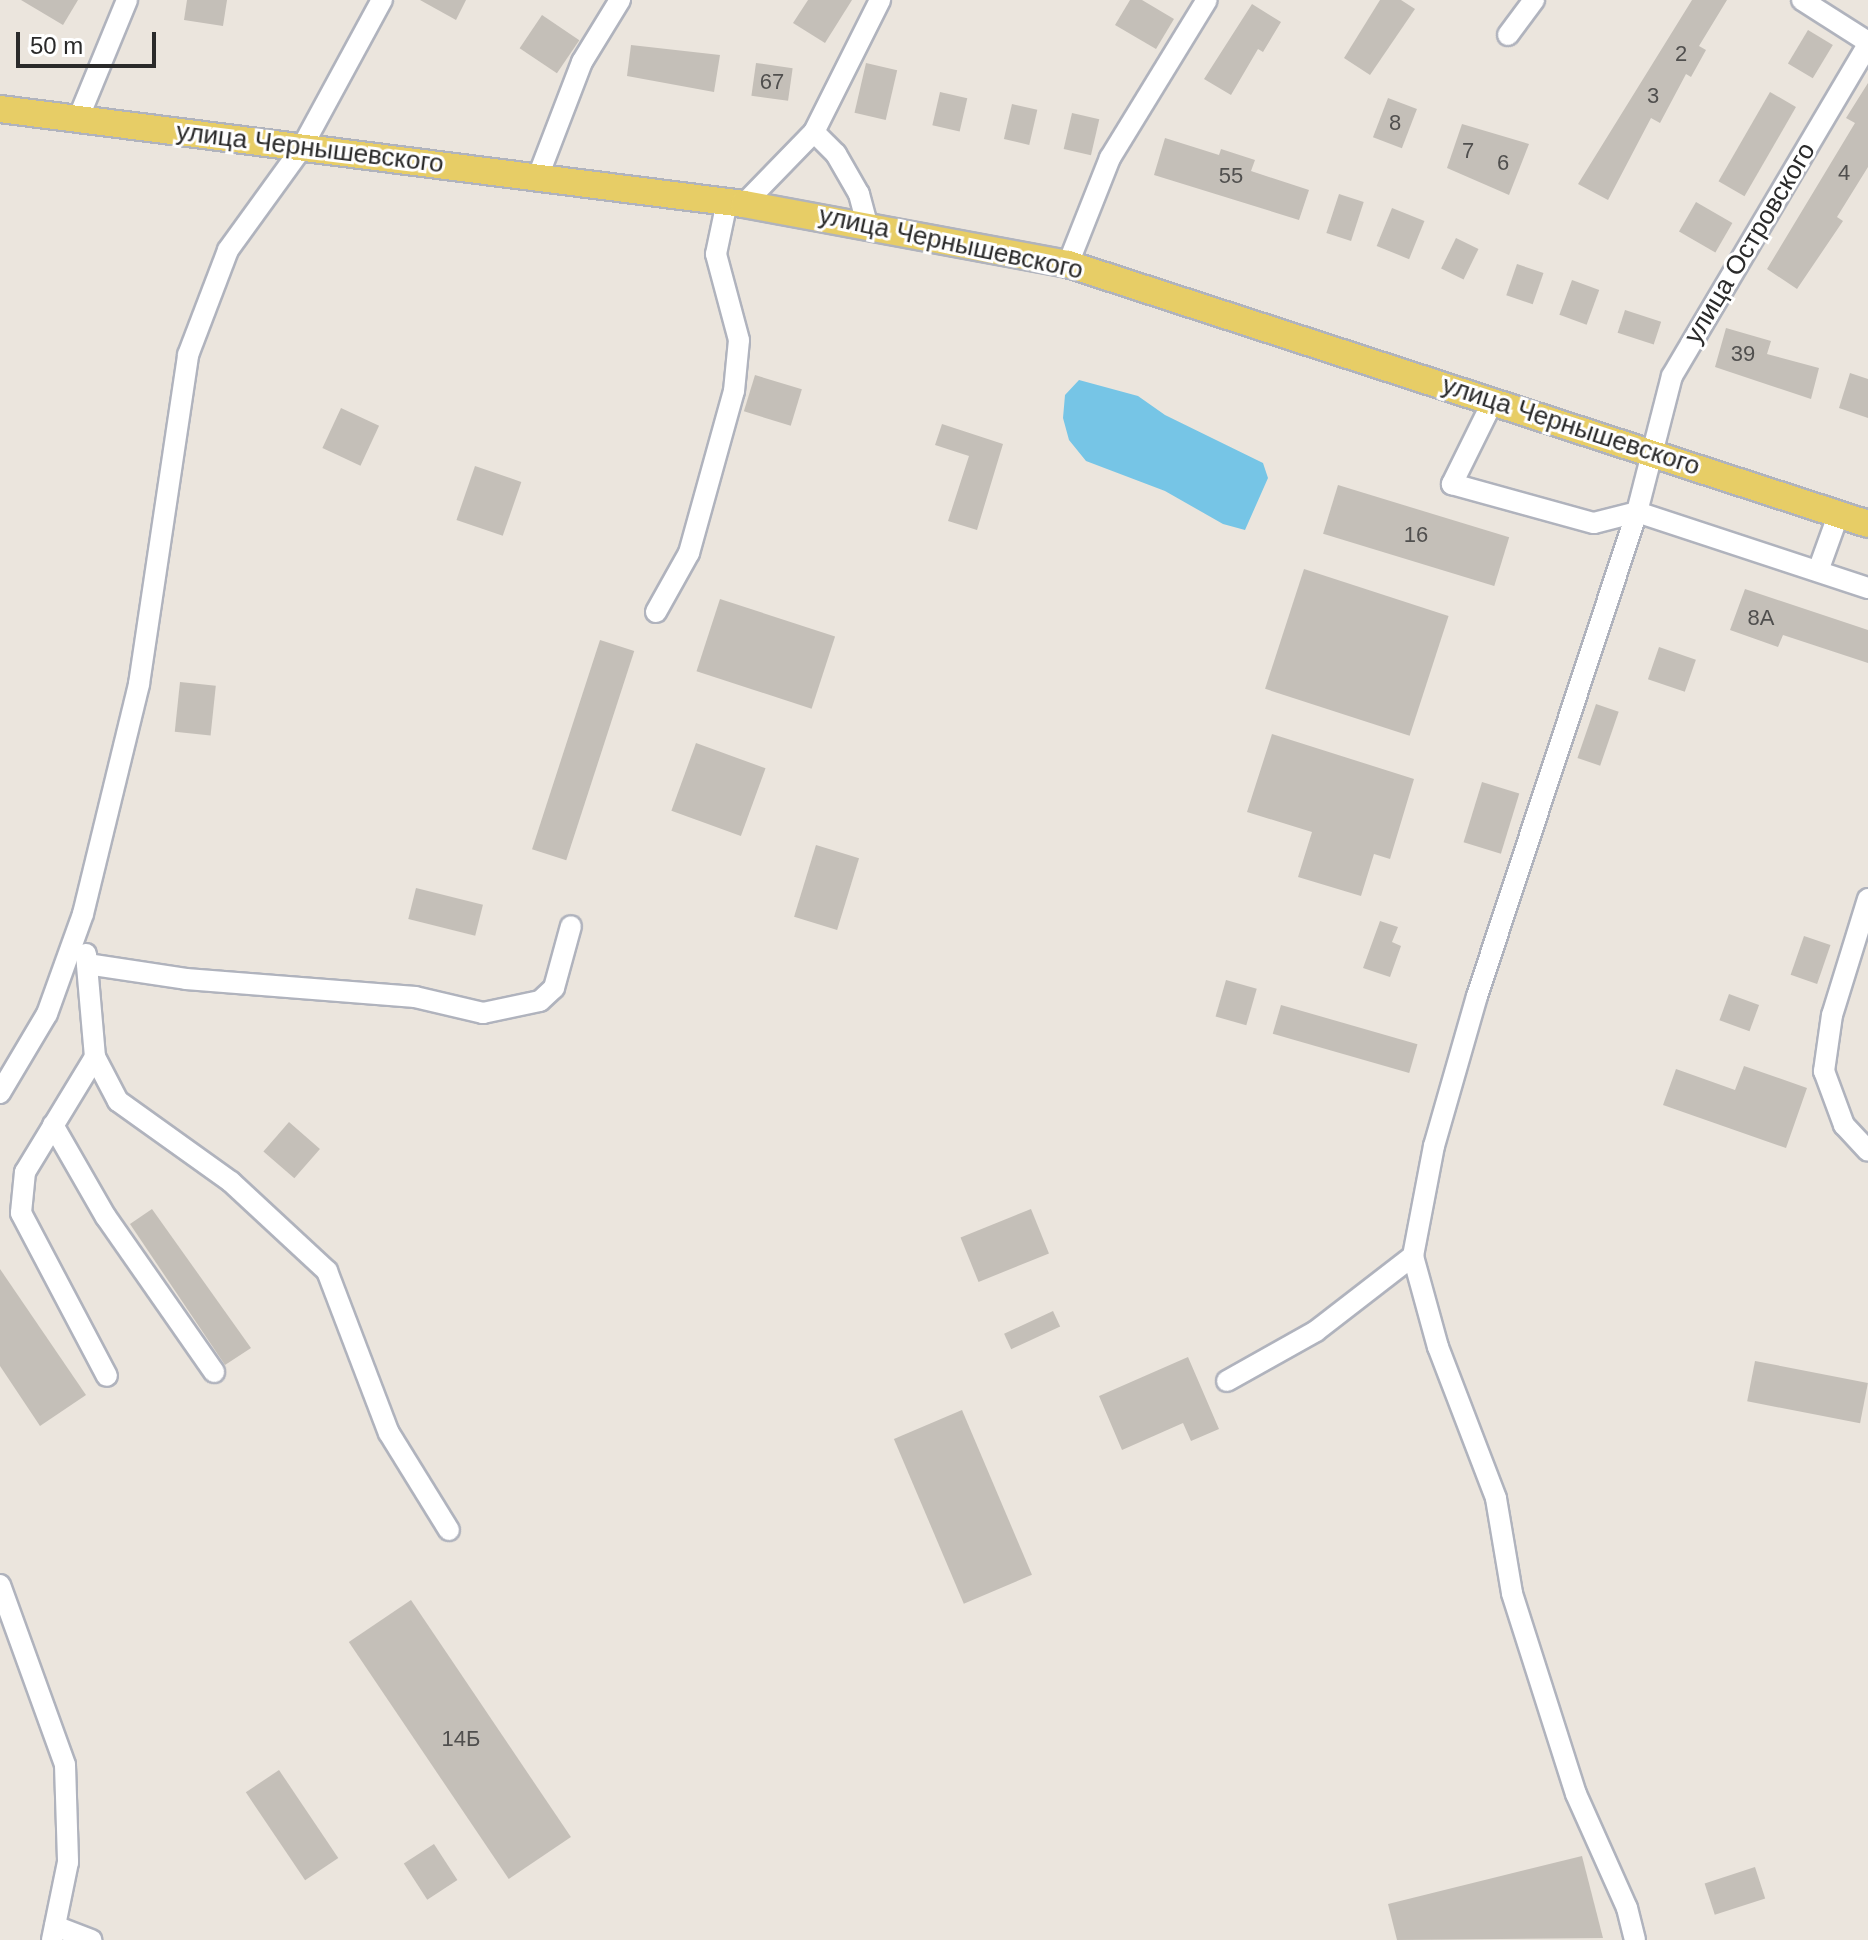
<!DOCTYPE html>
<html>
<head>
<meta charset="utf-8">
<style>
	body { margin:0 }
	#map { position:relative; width:1868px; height:1940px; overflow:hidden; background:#ebe5dd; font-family:Arial,sans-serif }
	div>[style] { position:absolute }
	.water>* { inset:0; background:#76c5e6 }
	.building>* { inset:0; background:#c4bfb8; transform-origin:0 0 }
	.roads { filter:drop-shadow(2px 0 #b0b3bd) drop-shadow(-2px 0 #b0b3bd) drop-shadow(0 2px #b0b3bd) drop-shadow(0 -2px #b0b3bd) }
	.minor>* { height:20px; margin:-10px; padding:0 10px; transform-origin:10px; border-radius:10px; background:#fff }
	.major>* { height:26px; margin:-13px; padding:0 13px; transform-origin:13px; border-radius:13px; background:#e7cd66 }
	span { translate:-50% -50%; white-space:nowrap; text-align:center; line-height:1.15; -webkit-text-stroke:6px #fff; paint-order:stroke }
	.number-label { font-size:22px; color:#504f4e }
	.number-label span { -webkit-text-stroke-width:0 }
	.street-label { font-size:26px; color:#2a2a2a }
	.scale { position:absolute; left:16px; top:32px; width:140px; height:36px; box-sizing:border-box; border:4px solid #2a2a2a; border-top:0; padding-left:10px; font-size:24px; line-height:28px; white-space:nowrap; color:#2a2a2a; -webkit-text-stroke:6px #fff; paint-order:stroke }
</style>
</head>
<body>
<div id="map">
	<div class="water">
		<div style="clip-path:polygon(1079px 380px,1138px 396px,1165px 415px,1263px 463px,1268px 478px,1245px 530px,1223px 524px,1165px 491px,1086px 461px,1069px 440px,1063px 418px,1065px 395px)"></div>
	</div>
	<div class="building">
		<div style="clip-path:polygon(21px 0,78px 0,63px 25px)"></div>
		<div style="clip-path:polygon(187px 0,227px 0,223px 26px,184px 20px)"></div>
		<div style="clip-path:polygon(420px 0,466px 0,456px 20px)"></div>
		<div style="clip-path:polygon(808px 0,852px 0,825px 43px,793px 23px)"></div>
		<div style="clip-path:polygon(1130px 0,1142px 0,1174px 19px,1156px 49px,1115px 25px)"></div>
		<div style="clip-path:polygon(1380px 0,1401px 0,1415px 9px,1370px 75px,1344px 58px)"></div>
		<div style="clip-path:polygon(1692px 0,1727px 0,1699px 46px,1706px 50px,1691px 77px,1686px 74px,1660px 123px,1651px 118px,1608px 200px,1578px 184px)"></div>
		<div style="clip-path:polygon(1252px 4px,1281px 22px,1263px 52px,1258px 49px,1231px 95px,1204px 79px)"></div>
		<div style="left:542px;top:15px;width:45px;height:40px;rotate:34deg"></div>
		<div style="left:1808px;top:30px;width:29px;height:39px;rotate:31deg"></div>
		<div style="clip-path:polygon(631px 45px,720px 55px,714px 92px,627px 76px)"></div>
		<div style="left:756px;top:63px;width:37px;height:33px;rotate:8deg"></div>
		<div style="left:866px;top:63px;width:32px;height:51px;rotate:13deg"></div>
		<div style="clip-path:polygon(1868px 83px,1868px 167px,1837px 217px,1843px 221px,1797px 289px,1767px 269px,1855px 123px,1846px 118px)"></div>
		<div style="left:940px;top:92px;width:28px;height:34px;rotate:13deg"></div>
		<div style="left:1770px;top:92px;width:30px;height:103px;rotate:30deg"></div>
		<div style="left:1388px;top:98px;width:31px;height:42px;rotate:21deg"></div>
		<div style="left:1012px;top:104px;width:26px;height:36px;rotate:13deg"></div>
		<div style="left:1072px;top:113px;width:28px;height:37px;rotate:13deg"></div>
		<div style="clip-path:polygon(1462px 124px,1529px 144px,1509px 195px,1447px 168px)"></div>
		<div style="clip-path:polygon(1165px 138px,1219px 155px,1221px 149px,1255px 160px,1251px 171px,1309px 190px,1299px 220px,1154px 175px)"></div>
		<div style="left:1339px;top:194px;width:26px;height:41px;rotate:18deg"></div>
		<div style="left:1696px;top:202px;width:42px;height:34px;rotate:30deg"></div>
		<div style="left:1392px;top:208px;width:35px;height:41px;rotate:22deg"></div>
		<div style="left:1456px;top:238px;width:25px;height:34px;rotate:26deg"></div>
		<div style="left:1517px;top:264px;width:28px;height:33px;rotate:19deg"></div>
		<div style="left:1572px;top:280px;width:29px;height:37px;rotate:20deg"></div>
		<div style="left:1625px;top:310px;width:38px;height:24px;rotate:18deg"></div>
		<div style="clip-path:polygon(1726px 328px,1771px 341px,1767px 354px,1819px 368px,1811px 399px,1715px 367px)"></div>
		<div style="clip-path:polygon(1850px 373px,1868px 379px,1868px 418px,1839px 408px)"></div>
		<div style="left:755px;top:375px;width:49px;height:38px;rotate:17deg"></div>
		<div style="left:341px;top:408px;width:42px;height:44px;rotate:25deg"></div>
		<div style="clip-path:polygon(942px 424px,1003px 444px,977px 530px,948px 521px,969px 456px,935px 445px)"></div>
		<div style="left:475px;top:466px;width:49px;height:57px;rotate:19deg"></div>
		<div style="left:1338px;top:485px;width:179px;height:51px;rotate:17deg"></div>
		<div style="left:1304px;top:569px;width:152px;height:126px;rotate:18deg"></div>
		<div style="clip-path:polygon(1745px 589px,1868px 630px,1868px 663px,1783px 635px,1778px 647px,1730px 630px)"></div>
		<div style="left:720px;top:599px;width:121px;height:76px;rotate:18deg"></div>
		<div style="left:600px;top:640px;width:36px;height:220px;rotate:18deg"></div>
		<div style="left:1659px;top:647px;width:39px;height:34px;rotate:19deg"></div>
		<div style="left:180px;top:682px;width:36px;height:50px;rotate:6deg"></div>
		<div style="left:1596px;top:704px;width:24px;height:57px;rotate:19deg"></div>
		<div style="clip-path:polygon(1272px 734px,1414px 779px,1390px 859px,1374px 854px,1361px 896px,1298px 877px,1312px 832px,1247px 812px)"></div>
		<div style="left:696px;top:743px;width:74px;height:72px;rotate:20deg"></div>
		<div style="left:1482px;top:782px;width:39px;height:63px;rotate:17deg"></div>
		<div style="left:816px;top:845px;width:45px;height:75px;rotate:17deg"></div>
		<div style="left:416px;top:888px;width:69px;height:32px;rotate:14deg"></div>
		<div style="clip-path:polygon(1380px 921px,1398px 927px,1392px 942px,1401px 946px,1390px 977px,1363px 968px)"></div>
		<div style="left:1804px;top:936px;width:28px;height:41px;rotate:19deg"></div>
		<div style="left:1226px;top:980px;width:32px;height:38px;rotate:16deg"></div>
		<div style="left:1729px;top:994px;width:32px;height:28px;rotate:20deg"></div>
		<div style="left:1281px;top:1005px;width:142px;height:30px;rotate:16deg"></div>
		<div style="clip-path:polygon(1744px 1066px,1807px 1088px,1786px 1148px,1663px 1105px,1676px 1069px,1735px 1090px)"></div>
		<div style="left:289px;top:1122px;width:41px;height:39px;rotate:41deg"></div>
		<div style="clip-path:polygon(152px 1209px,251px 1348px,225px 1365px,130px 1224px)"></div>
		<div style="left:1031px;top:1209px;width:48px;height:76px;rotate:68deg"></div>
		<div style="clip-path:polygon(0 1269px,86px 1395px,40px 1426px,0 1366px)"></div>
		<div style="left:1053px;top:1311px;width:17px;height:54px;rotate:65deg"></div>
		<div style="clip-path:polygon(1188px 1357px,1219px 1429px,1191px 1441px,1183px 1423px,1122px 1450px,1099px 1396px)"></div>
		<div style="left:1755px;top:1361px;width:115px;height:41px;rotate:11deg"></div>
		<div style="left:962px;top:1410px;width:179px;height:74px;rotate:67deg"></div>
		<div style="left:411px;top:1600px;width:286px;height:75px;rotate:56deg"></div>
		<div style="left:279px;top:1770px;width:106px;height:40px;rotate:56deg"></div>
		<div style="left:434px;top:1844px;width:43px;height:36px;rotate:57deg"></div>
		<div style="clip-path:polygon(1582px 1856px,1603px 1938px,1397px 1940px,1388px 1904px)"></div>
		<div style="left:1755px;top:1867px;width:33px;height:53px;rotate:72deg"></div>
	</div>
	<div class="roads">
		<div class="minor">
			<div style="left:1802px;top:0;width:78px;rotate:32.5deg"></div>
			<div style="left:1508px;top:35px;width:44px;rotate:-53.4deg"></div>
			<div style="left:78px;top:119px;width:129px;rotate:-67.6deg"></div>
			<div style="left:814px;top:132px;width:31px;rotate:45deg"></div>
			<div style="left:836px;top:154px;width:46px;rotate:60.1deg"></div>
			<div style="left:859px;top:194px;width:30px;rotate:75deg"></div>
			<div style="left:539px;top:174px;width:120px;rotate:-69deg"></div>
			<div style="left:582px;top:62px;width:73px;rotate:-58.5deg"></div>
			<div style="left:744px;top:204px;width:100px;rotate:-45.8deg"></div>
			<div style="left:814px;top:132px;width:148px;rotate:-63.4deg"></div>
			<div style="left:1068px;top:264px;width:114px;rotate:-68.4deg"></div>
			<div style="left:1110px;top:158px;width:185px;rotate:-58.5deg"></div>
			<div style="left:1493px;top:401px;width:93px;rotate:116.3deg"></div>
			<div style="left:1452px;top:484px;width:147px;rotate:15.4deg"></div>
			<div style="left:1594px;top:523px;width:44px;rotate:-14.3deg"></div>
			<div style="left:1637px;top:512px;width:243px;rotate:18.2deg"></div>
			<div style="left:1818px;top:571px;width:62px;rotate:-70.1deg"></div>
			<div style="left:656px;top:612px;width:68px;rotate:-60.8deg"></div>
			<div style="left:689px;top:553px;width:168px;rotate:-74.5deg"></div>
			<div style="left:734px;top:391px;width:51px;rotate:-84.4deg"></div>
			<div style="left:739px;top:340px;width:89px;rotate:-105deg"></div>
			<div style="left:716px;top:254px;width:53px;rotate:-78.1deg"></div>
			<div style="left:1868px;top:899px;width:121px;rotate:107.2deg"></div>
			<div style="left:1832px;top:1015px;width:57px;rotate:98.1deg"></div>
			<div style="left:1824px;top:1071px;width:58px;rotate:69.7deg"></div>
			<div style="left:1844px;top:1125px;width:35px;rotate:47deg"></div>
			<div style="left:86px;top:954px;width:103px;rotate:85deg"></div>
			<div style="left:95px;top:1057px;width:135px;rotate:121.3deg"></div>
			<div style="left:25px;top:1172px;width:41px;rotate:95.6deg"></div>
			<div style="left:21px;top:1213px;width:184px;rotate:62.2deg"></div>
			<div style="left:87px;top:964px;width:100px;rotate:8.6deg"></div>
			<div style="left:186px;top:979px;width:230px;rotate:4.5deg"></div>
			<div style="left:415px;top:997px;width:70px;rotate:13.2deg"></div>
			<div style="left:483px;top:1013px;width:58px;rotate:-11.9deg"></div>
			<div style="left:540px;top:1001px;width:19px;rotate:-43deg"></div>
			<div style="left:554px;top:988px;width:64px;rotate:-74.7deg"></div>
			<div style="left:95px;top:1057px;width:50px;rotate:62.4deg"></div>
			<div style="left:118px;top:1101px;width:139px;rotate:35.6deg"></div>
			<div style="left:231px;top:1182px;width:131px;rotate:42.8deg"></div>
			<div style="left:327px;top:1271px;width:173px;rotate:69.1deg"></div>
			<div style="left:389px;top:1433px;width:114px;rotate:58.3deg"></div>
			<div style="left:0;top:1093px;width:92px;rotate:-59.3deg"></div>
			<div style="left:47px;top:1014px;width:106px;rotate:-70.2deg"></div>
			<div style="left:83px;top:914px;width:237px;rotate:-76.3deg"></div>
			<div style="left:139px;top:684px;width:333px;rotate:-81.5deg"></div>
			<div style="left:188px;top:355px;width:112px;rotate:-69.1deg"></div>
			<div style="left:228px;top:250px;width:125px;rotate:-54.1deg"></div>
			<div style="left:301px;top:149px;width:170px;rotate:-61.5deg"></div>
			<div style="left:53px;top:1125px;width:106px;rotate:60.1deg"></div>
			<div style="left:106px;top:1217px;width:189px;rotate:55.1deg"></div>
			<div style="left:1227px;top:1381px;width:102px;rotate:-29.3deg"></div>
			<div style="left:1316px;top:1331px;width:123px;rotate:-37.7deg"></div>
			<div style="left:0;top:1585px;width:191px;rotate:70.1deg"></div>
			<div style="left:65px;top:1765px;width:97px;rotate:88.2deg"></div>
			<div style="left:68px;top:1862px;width:80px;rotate:101.6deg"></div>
			<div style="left:55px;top:1926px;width:39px;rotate:21deg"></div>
			<div style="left:1635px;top:1940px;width:33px;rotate:-104deg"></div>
			<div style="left:1627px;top:1908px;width:125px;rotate:-114.1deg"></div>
			<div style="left:1576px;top:1794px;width:211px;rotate:-107.7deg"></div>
			<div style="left:1512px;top:1593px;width:96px;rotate:-99.6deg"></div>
			<div style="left:1496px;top:1498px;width:162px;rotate:-111deg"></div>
			<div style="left:1438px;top:1347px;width:94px;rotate:-105.4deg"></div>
			<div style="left:1413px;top:1256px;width:112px;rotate:-79.2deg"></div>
			<div style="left:1434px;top:1146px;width:156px;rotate:-74deg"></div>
			<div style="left:1477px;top:996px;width:510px;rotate:-71.71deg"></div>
			<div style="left:1637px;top:512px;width:140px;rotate:-75.6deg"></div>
			<div style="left:1672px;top:376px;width:386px;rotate:-59.4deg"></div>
		</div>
		<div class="major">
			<div style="left:0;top:109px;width:750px;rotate:7.28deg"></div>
			<div style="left:744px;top:204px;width:330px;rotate:10.5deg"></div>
			<div style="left:1068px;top:264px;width:841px;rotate:18deg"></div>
		</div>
	</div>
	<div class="number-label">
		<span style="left:1681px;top:54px">2</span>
		<span style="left:772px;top:82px">67</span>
		<span style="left:1653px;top:96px">3</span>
		<span style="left:1395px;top:123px">8</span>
		<span style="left:1468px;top:151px">7</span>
		<span style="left:1503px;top:163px">6</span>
		<span style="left:1844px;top:173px">4</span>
		<span style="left:1231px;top:176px">55</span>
		<span style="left:1743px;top:354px">39</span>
		<span style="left:1416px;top:535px">16</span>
		<span style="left:1761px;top:618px">8А</span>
		<span style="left:461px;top:1739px">14Б</span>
	</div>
	<div class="street-label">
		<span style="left:310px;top:148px;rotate:7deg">улица Чернышевского</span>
		<span style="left:951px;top:243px;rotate:12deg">улица Чернышевского</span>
		<span style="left:1750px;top:243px;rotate:-59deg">улица Островского</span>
		<span style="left:1571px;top:426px;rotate:18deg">улица Чернышевского</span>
	</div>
	<div class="scale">50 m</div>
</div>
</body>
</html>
